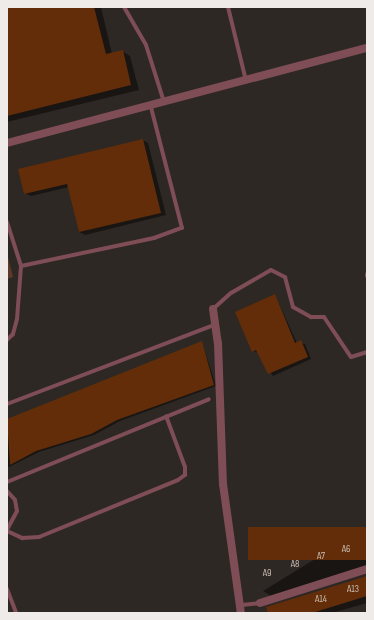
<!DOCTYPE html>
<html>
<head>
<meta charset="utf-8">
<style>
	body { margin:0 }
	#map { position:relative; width:374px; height:620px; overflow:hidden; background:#2e2825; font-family:"Sofia Sans Condensed",sans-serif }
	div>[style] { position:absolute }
	.green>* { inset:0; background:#5d3a27 }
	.shadow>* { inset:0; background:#0007 }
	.building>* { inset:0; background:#622d08; transform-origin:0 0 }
	.lane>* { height:4px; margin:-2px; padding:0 2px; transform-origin:2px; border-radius:2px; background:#7f4d56 }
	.street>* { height:8px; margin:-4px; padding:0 4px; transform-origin:4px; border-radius:4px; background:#7f4d56 }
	span { translate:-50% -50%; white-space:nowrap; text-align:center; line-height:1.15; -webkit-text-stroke:3px #2e2825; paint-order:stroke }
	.number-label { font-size:10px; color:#ccbcb1 }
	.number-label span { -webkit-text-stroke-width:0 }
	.frame { position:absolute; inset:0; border:8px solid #efebe9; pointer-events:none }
</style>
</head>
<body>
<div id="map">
	<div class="green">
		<div style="clip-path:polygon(7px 253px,13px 277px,7px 279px)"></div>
	</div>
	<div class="shadow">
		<div style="clip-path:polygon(7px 7px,101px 7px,112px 54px,122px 51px,130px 56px,139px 90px,7px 122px)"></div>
		<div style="clip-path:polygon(143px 140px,148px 143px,166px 215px,85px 235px,79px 232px,69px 187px,31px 196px,25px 193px)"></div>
		<div style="clip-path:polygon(275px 295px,297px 343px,305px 344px,311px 359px,273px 376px,258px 352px,252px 351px,236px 312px)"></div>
		<div style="clip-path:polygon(202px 342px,216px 386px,120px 421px,94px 435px,39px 452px,7px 468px,7px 422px)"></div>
		<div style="clip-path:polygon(367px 527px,367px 566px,271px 596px,263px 591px)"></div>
		<div style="clip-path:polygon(367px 577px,367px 603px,332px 613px,269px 613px)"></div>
	</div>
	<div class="building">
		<div style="clip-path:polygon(7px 7px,94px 7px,106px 54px,123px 50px,131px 85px,7px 116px)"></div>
		<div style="clip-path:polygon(143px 139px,161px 213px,79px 232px,67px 184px,24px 194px,18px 169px)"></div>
		<div style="clip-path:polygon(275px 294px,295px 343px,301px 340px,308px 357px,268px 374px,256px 350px,252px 352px,235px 312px)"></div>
		<div style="clip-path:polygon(202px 341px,214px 385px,117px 420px,91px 434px,36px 451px,10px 465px,7px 419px)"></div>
		<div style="left:367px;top:527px;width:33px;height:119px;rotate:90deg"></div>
		<div style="clip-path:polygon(367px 576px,367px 596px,312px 613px,268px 613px,266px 607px)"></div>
	</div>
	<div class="lane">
		<div style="left:124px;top:7px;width:44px;rotate:59.9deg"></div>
		<div style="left:146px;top:45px;width:60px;rotate:72.5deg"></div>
		<div style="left:228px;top:7px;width:76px;rotate:76.3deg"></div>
		<div style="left:7px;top:222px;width:46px;rotate:72.3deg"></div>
		<div style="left:21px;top:266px;width:53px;rotate:94.3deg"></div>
		<div style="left:17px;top:319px;width:16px;rotate:105deg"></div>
		<div style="left:13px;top:334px;width:8px;rotate:135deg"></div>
		<div style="left:21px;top:266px;width:136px;rotate:-11.9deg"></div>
		<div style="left:154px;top:238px;width:30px;rotate:-20deg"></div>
		<div style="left:182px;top:228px;width:125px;rotate:-104.4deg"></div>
		<div style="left:367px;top:274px;width:2px;rotate:90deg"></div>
		<div style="left:213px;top:309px;width:24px;rotate:-42deg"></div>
		<div style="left:231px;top:293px;width:46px;rotate:-29.9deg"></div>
		<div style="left:271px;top:270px;width:16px;rotate:27deg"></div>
		<div style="left:285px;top:277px;width:31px;rotate:75deg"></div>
		<div style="left:293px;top:307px;width:21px;rotate:29deg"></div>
		<div style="left:311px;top:317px;width:13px"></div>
		<div style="left:324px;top:317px;width:48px;rotate:56deg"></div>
		<div style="left:351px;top:357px;width:17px;rotate:-17deg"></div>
		<div style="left:7px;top:404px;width:224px;rotate:-20.9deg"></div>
		<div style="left:7px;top:482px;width:218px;rotate:-22.3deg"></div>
		<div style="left:7px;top:491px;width:12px;rotate:48deg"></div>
		<div style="left:15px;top:500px;width:11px;rotate:80deg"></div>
		<div style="left:17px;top:511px;width:21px;rotate:118deg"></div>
		<div style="left:7px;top:531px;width:17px;rotate:25deg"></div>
		<div style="left:22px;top:538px;width:17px;rotate:-3deg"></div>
		<div style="left:39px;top:537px;width:150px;rotate:-22.3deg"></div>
		<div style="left:178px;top:480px;width:9px;rotate:-36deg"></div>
		<div style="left:185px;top:475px;width:8px;rotate:-90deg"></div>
		<div style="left:185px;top:467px;width:54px;rotate:-110.4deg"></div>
		<div style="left:7px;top:589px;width:26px;rotate:69deg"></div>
		<div style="left:242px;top:605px;width:18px;rotate:-6deg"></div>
	</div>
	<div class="street">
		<div style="left:7px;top:143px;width:372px;rotate:-14.8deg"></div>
		<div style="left:213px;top:309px;width:34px;rotate:82deg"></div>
		<div style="left:218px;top:343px;width:141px;rotate:88deg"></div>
		<div style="left:223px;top:484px;width:130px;rotate:82.1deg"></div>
		<div style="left:260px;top:603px;width:112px;rotate:-17.6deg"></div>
	</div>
	<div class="number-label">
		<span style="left:346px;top:550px">A6</span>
		<span style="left:321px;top:557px">A7</span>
		<span style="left:295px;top:565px">A8</span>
		<span style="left:267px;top:574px">A9</span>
		<span style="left:353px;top:590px">A13</span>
		<span style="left:321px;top:600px">A14</span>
	</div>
	<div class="frame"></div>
</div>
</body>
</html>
